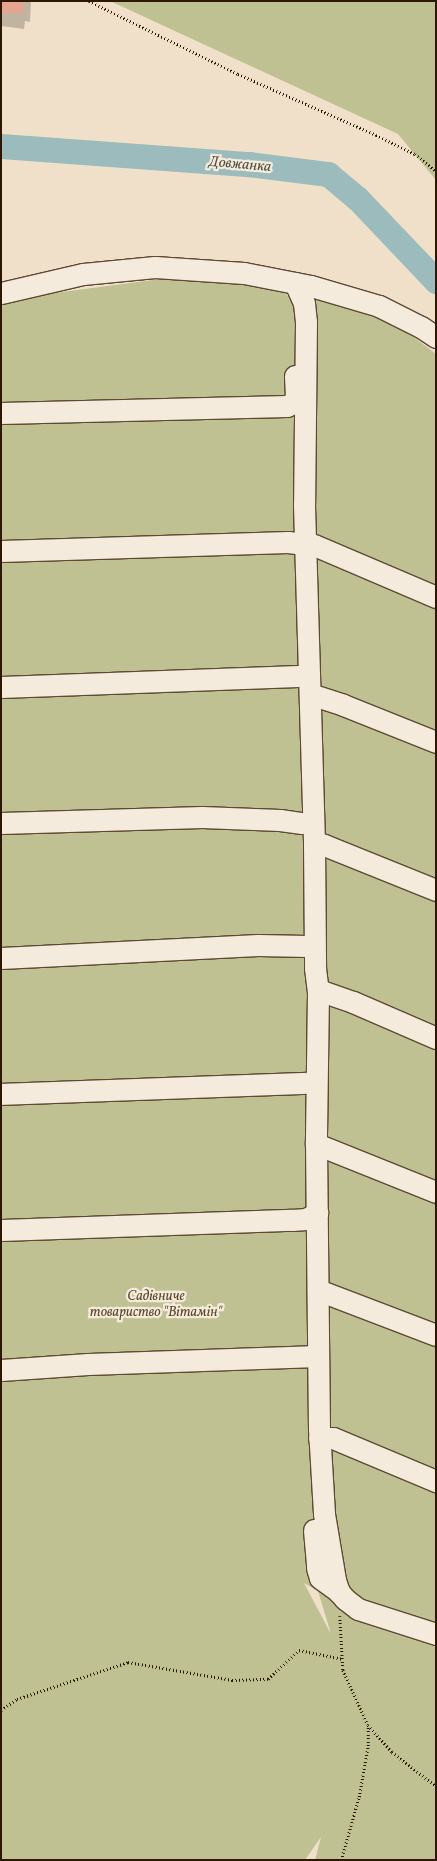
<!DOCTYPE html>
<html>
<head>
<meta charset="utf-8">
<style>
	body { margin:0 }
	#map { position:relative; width:437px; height:1861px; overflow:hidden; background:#f0e0c9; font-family:Vollkorn,serif }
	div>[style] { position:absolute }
	.green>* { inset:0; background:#c0c192 }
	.shadow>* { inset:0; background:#0003 }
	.river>* { height:25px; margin:-12.5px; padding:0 12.5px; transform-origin:12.5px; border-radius:12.5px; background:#9cbbbc }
	.building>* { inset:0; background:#e4a490; transform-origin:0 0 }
	.path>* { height:2.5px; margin-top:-1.25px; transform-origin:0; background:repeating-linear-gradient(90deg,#2d1701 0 1px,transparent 0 3.5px) }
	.roads { filter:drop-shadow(1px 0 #5e4933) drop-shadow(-1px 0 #5e4933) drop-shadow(0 1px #5e4933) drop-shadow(0 -1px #5e4933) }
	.minor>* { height:21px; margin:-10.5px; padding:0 10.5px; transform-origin:10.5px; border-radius:10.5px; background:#f5ebdc }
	span { translate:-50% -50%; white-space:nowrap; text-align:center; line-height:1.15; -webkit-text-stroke:4.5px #f5ebdc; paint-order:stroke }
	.park-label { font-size:14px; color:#594a2c; font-style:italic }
	.water-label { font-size:15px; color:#545042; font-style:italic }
	.frame { position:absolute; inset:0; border:2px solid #2d1701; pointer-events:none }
</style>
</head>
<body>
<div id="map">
	<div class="green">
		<div style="clip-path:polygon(110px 1px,436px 1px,436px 180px,398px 134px)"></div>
		<div style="clip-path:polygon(evenodd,176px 277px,282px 289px,301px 313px,315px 294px,390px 319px,436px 354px,436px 1860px,315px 1860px,321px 1837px,305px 1860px,1px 1860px,1px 300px,176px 277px,304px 1583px,318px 1591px,331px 1634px,304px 1583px)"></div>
	</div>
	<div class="shadow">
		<div style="clip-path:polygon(1px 1px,31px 1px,30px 22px,25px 21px,24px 29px,1px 26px)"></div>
	</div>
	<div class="river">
		<div style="left:1px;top:146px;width:249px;rotate:4.2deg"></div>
		<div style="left:249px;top:164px;width:80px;rotate:7.2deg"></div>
		<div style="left:328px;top:174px;width:38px;rotate:40deg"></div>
		<div style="left:357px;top:198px;width:115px;rotate:46.4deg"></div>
	</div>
	<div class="building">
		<div style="left:1px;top:1px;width:22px;height:12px"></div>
	</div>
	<div class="path">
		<div style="left:89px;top:1px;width:166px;rotate:26.1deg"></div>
		<div style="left:238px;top:74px;width:151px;rotate:23.8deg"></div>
		<div style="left:376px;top:135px;width:43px;rotate:26deg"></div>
		<div style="left:415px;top:154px;width:27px;rotate:39deg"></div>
		<div style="left:340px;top:1616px;width:54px;rotate:86.8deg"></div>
		<div style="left:343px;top:1670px;width:60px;rotate:65.6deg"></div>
		<div style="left:368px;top:1725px;width:36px;rotate:48deg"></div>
		<div style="left:392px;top:1752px;width:56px;rotate:37.7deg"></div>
		<div style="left:1px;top:1710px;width:19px;rotate:-35deg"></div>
		<div style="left:17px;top:1699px;width:117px;rotate:-18.4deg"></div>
		<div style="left:128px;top:1662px;width:106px;rotate:9.8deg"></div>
		<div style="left:232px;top:1680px;width:36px;rotate:-2deg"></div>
		<div style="left:268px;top:1679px;width:42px;rotate:-43.1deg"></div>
		<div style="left:299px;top:1650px;width:45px;rotate:11.6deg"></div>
		<div style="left:341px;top:1860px;width:66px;rotate:-74.1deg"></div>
		<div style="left:359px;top:1797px;width:52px;rotate:-80deg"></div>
		<div style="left:368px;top:1746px;width:19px;rotate:-90deg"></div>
	</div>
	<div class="roads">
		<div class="minor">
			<div style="left:295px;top:283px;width:22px;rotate:66deg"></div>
			<div style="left:304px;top:303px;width:19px;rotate:84deg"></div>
			<div style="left:306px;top:322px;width:183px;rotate:90.6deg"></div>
			<div style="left:304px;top:505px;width:338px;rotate:88.3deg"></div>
			<div style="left:314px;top:843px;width:125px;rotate:89.5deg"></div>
			<div style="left:315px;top:968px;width:24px;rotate:83deg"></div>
			<div style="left:318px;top:992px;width:152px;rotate:90.8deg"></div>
			<div style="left:316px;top:1144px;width:285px;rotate:89.4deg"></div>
			<div style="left:319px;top:1429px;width:85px;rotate:86.6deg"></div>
			<div style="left:324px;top:1514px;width:67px;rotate:80.5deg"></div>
			<div style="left:335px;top:1580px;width:13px;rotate:72deg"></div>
			<div style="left:339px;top:1592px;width:9px;rotate:49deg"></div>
			<div style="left:345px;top:1599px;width:16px;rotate:38deg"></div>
			<div style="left:358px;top:1609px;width:82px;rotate:17.8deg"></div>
			<div style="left:1px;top:293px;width:84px;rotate:-13deg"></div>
			<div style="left:83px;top:274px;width:72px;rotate:-5.6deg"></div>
			<div style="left:155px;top:267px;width:89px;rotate:3.9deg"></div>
			<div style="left:244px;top:273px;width:68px;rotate:11deg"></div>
			<div style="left:311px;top:286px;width:71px;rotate:16.4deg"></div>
			<div style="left:379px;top:306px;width:47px;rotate:26.6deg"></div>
			<div style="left:421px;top:327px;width:18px;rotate:34deg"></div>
			<div style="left:1px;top:413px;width:286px;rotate:-1.4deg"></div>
			<div style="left:287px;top:406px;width:7px;rotate:-27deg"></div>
			<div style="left:293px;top:403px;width:8px;rotate:-67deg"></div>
			<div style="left:296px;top:396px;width:20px;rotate:-93deg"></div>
			<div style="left:1px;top:551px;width:287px;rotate:-1.8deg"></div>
			<div style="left:288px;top:542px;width:26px;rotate:7deg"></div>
			<div style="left:314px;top:545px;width:133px;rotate:23.1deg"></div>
			<div style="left:1px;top:687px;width:297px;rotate:-2.1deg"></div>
			<div style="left:310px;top:694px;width:35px;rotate:18deg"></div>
			<div style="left:343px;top:705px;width:100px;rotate:21.7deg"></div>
			<div style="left:1px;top:823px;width:201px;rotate:-1.7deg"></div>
			<div style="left:202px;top:817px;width:78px;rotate:2.2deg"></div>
			<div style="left:280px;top:820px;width:22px;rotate:8deg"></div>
			<div style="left:314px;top:843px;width:10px;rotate:11deg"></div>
			<div style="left:324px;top:845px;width:121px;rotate:21.9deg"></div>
			<div style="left:1px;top:958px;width:257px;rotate:-2.9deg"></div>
			<div style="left:258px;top:945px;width:49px;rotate:1.2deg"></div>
			<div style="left:318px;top:992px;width:6px"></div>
			<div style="left:324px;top:992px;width:31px;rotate:19deg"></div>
			<div style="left:353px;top:1002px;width:90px;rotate:23.4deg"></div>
			<div style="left:1px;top:1094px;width:304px;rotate:-2.1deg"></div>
			<div style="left:316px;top:1144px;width:129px;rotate:21.8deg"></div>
			<div style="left:1px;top:1230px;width:291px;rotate:-2deg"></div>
			<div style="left:292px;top:1220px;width:14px;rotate:-4deg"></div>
			<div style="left:306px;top:1219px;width:13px;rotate:-29deg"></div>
			<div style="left:318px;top:1290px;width:126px;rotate:20.9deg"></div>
			<div style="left:1px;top:1370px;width:87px;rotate:-3.9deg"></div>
			<div style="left:88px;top:1364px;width:230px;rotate:-2deg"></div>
			<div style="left:319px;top:1438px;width:14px"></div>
			<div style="left:333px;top:1438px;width:112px;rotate:22.7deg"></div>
			<div style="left:314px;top:1530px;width:38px;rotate:85deg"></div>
			<div style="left:317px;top:1568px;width:10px;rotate:73deg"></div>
			<div style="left:320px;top:1578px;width:24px;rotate:36deg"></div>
		</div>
	</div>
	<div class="park-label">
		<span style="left:156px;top:1305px">Садівниче<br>товариство "Вітамін"</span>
	</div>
	<div class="water-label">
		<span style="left:240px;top:165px;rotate:5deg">Довжанка</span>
	</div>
	<div class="frame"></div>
</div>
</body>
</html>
